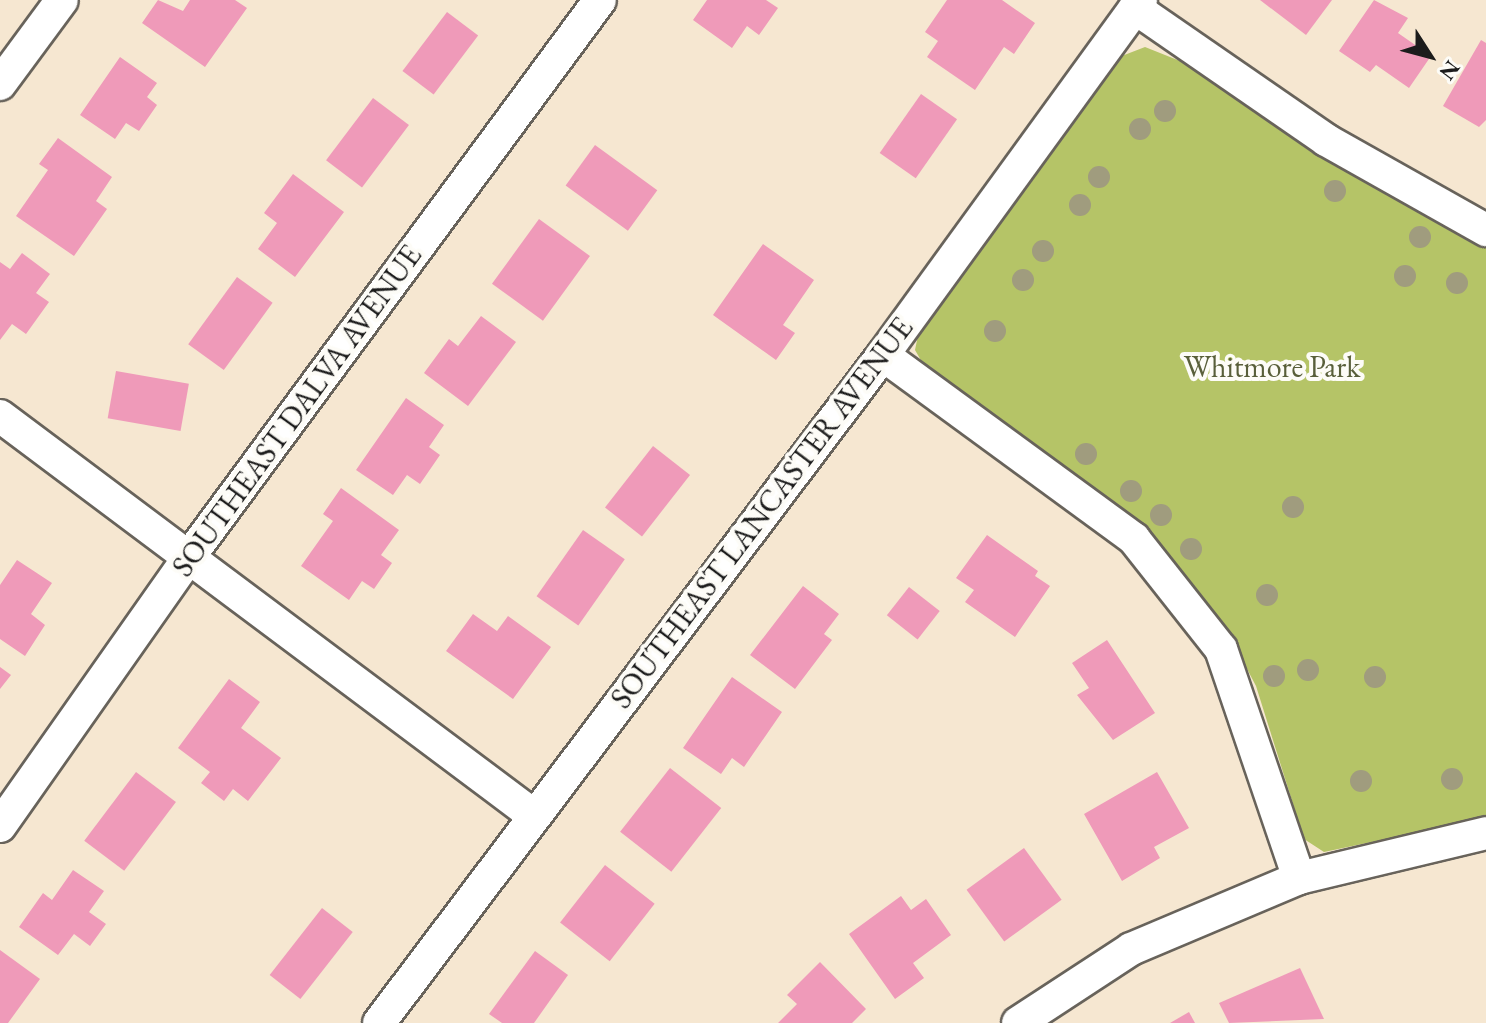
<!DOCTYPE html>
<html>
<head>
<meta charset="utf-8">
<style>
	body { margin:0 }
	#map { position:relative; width:1486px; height:1023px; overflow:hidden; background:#f6e7d1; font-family:"EB Garamond",serif }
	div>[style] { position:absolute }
	.green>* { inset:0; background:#b5c467 }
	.building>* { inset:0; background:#ef9ab9; transform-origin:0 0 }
	.roads { filter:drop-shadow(2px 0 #68635b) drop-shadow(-2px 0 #68635b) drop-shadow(0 2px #68635b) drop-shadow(0 -2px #68635b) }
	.minor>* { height:32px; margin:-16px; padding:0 16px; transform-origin:16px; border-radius:16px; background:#fff }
	.trees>* { width:22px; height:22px; margin:-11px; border-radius:50%; background:#a09c7e }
	span { translate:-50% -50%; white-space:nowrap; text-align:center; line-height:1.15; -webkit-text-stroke:8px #fdfcf7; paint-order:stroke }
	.park-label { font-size:30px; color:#595f3a }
	.street-label { font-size:30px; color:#1c1c1c }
	.north { position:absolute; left:1390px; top:16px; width:80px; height:80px; -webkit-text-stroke:6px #fdfcf7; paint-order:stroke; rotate:126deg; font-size:22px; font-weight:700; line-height:32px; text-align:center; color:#1c1c1c }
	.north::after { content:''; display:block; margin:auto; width:28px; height:36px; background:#1c1c1c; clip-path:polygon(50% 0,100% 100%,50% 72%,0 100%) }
</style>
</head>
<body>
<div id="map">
	<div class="green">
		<div style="clip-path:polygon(1145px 47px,1195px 67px,1486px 247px,1486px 818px,1324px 852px,1304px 839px,1256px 686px,1226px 629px,1187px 580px,926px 369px,915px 350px,921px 321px,1114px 59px)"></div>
	</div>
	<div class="building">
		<div style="clip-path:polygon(158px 0,183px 11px,190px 0,235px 0,247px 8px,205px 67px,142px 23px)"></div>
		<div style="clip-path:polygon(707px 0,766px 0,778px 8px,759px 35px,747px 26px,732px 48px,693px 20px)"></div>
		<div style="clip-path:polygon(947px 0,1002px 0,1035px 23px,1014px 54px,1004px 47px,975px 90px,927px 57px,938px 41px,925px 32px)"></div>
		<div style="clip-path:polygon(1260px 0,1332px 0,1306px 35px)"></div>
		<div style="clip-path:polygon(1374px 0,1408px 18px,1398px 33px,1431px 56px,1409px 88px,1376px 65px,1370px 72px,1339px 51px)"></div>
		<div style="left:447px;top:12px;width:39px;height:74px;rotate:37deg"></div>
		<div style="clip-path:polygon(1481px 40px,1486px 43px,1486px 120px,1479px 127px,1443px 106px)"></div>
		<div style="clip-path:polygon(120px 57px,157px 83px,147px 97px,157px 105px,139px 131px,126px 123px,115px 139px,80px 115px)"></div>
		<div style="left:921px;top:94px;width:44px;height:72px;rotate:35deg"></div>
		<div style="left:373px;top:98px;width:45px;height:78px;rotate:37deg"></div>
		<div style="clip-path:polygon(58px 138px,112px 177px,96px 201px,107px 209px,74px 256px,16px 216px,48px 170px,39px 164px)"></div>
		<div style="left:595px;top:145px;width:77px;height:50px;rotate:36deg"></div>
		<div style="clip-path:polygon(293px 174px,344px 212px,295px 277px,258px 249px,277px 223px,264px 213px)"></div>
		<div style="left:539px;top:219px;width:63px;height:80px;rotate:36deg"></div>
		<div style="clip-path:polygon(763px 244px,814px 280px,783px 325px,795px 333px,776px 360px,713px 315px)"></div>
		<div style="clip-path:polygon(22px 253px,50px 274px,36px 293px,49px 302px,26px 334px,12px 324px,0 340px,0 262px,10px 269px)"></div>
		<div style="left:237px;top:277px;width:44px;height:83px;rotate:36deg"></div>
		<div style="clip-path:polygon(481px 316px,516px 342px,468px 406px,424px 373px,449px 339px,458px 346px)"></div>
		<div style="left:116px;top:371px;width:74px;height:48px;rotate:10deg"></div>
		<div style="clip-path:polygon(406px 398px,444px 425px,429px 447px,440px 455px,420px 484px,407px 475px,393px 495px,356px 470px)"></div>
		<div style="left:653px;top:446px;width:47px;height:78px;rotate:38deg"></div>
		<div style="clip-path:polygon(341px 488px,399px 530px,381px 555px,392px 563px,374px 589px,362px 581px,349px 600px,301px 566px,333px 521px,323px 514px)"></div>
		<div style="left:583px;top:530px;width:51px;height:81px;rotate:35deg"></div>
		<div style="clip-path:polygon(987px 535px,1038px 571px,1035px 576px,1050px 586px,1015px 637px,965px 602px,974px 590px,956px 578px)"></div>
		<div style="clip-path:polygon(17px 560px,52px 583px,31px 614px,45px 625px,25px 656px,0 639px,0 585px)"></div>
		<div style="clip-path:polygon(803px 586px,839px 614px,824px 634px,832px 640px,795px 689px,750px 655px)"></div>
		<div style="left:909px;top:587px;width:39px;height:36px;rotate:38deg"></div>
		<div style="clip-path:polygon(473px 614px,497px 631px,508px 616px,551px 647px,513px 699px,446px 651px)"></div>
		<div style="clip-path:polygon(1107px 640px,1155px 713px,1113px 740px,1077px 695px,1089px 688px,1072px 663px)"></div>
		<div style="clip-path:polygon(0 667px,11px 675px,0 689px)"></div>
		<div style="clip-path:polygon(732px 677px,782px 712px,744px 767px,732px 758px,721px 774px,683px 748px)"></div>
		<div style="clip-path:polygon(229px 679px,260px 702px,241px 728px,281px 758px,248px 801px,233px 789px,224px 801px,201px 783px,210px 772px,178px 748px)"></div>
		<div style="left:670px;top:768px;width:65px;height:81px;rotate:38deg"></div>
		<div style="left:136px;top:772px;width:50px;height:86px;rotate:37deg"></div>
		<div style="clip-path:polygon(1157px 772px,1189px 828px,1154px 847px,1160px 858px,1122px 881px,1084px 814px)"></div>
		<div style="left:1024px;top:848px;width:64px;height:71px;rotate:54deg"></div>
		<div style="left:605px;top:865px;width:63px;height:73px;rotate:38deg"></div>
		<div style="clip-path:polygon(73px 870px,104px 891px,89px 912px,106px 924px,90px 946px,74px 934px,58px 955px,19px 927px,43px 893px,52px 900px)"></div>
		<div style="clip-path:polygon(901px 896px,911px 910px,926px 899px,951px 935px,913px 963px,924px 978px,895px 999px,849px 934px)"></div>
		<div style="left:322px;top:908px;width:39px;height:85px;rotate:38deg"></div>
		<div style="clip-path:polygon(0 950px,40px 979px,8px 1023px,0 1023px)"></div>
		<div style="clip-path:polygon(535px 951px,568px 975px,534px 1023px,502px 1023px,489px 1014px)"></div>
		<div style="clip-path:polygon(820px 962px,866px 1009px,852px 1023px,778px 1023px,797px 1004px,787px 995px)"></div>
		<div style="clip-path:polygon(1300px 968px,1324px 1019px,1229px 1023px,1219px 1003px)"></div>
		<div style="clip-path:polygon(1189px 1012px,1195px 1023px,1170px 1023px)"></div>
	</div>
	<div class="roads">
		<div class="minor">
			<div style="left:1135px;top:8px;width:232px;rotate:34.6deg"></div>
			<div style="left:1326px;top:140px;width:184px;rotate:29.4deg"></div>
			<div style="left:0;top:84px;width:104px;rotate:-53.6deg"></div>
			<div style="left:883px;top:355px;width:311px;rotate:36.2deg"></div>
			<div style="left:1134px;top:539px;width:140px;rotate:51.7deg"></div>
			<div style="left:1221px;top:649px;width:242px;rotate:71.2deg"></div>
			<div style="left:0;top:416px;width:666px;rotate:36.82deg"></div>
			<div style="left:0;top:826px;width:329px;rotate:-54.9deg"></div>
			<div style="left:189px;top:557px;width:692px;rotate:-53.58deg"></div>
			<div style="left:379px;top:1023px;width:837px;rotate:-52.97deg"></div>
			<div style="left:883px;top:355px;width:439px;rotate:-54deg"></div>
			<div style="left:1018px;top:1023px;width:135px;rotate:-33.2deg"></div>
			<div style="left:1131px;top:949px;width:182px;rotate:-22.9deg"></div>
			<div style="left:1299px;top:878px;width:192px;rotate:-13.5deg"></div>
		</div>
	</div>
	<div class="trees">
		<div style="left:1165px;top:111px"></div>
		<div style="left:1140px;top:129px"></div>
		<div style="left:1099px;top:177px"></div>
		<div style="left:1335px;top:191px"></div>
		<div style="left:1080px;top:205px"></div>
		<div style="left:1420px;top:237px"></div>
		<div style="left:1043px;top:251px"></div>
		<div style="left:1405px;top:276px"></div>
		<div style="left:1023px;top:280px"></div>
		<div style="left:1457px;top:283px"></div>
		<div style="left:995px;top:331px"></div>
		<div style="left:1086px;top:454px"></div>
		<div style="left:1131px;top:491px"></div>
		<div style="left:1293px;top:507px"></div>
		<div style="left:1161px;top:515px"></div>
		<div style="left:1191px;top:549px"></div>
		<div style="left:1267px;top:595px"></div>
		<div style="left:1308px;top:670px"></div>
		<div style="left:1274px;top:676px"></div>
		<div style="left:1375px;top:677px"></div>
		<div style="left:1452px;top:779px"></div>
		<div style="left:1361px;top:781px"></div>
	</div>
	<div class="park-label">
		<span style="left:1272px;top:367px">Whitmore Park</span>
	</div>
	<div class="street-label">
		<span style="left:297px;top:411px;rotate:-54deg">SOUTHEAST DALVA AVENUE</span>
		<span style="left:762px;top:513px;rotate:-53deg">SOUTHEAST LANCASTER AVENUE</span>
	</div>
	<div class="north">N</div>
</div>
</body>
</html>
